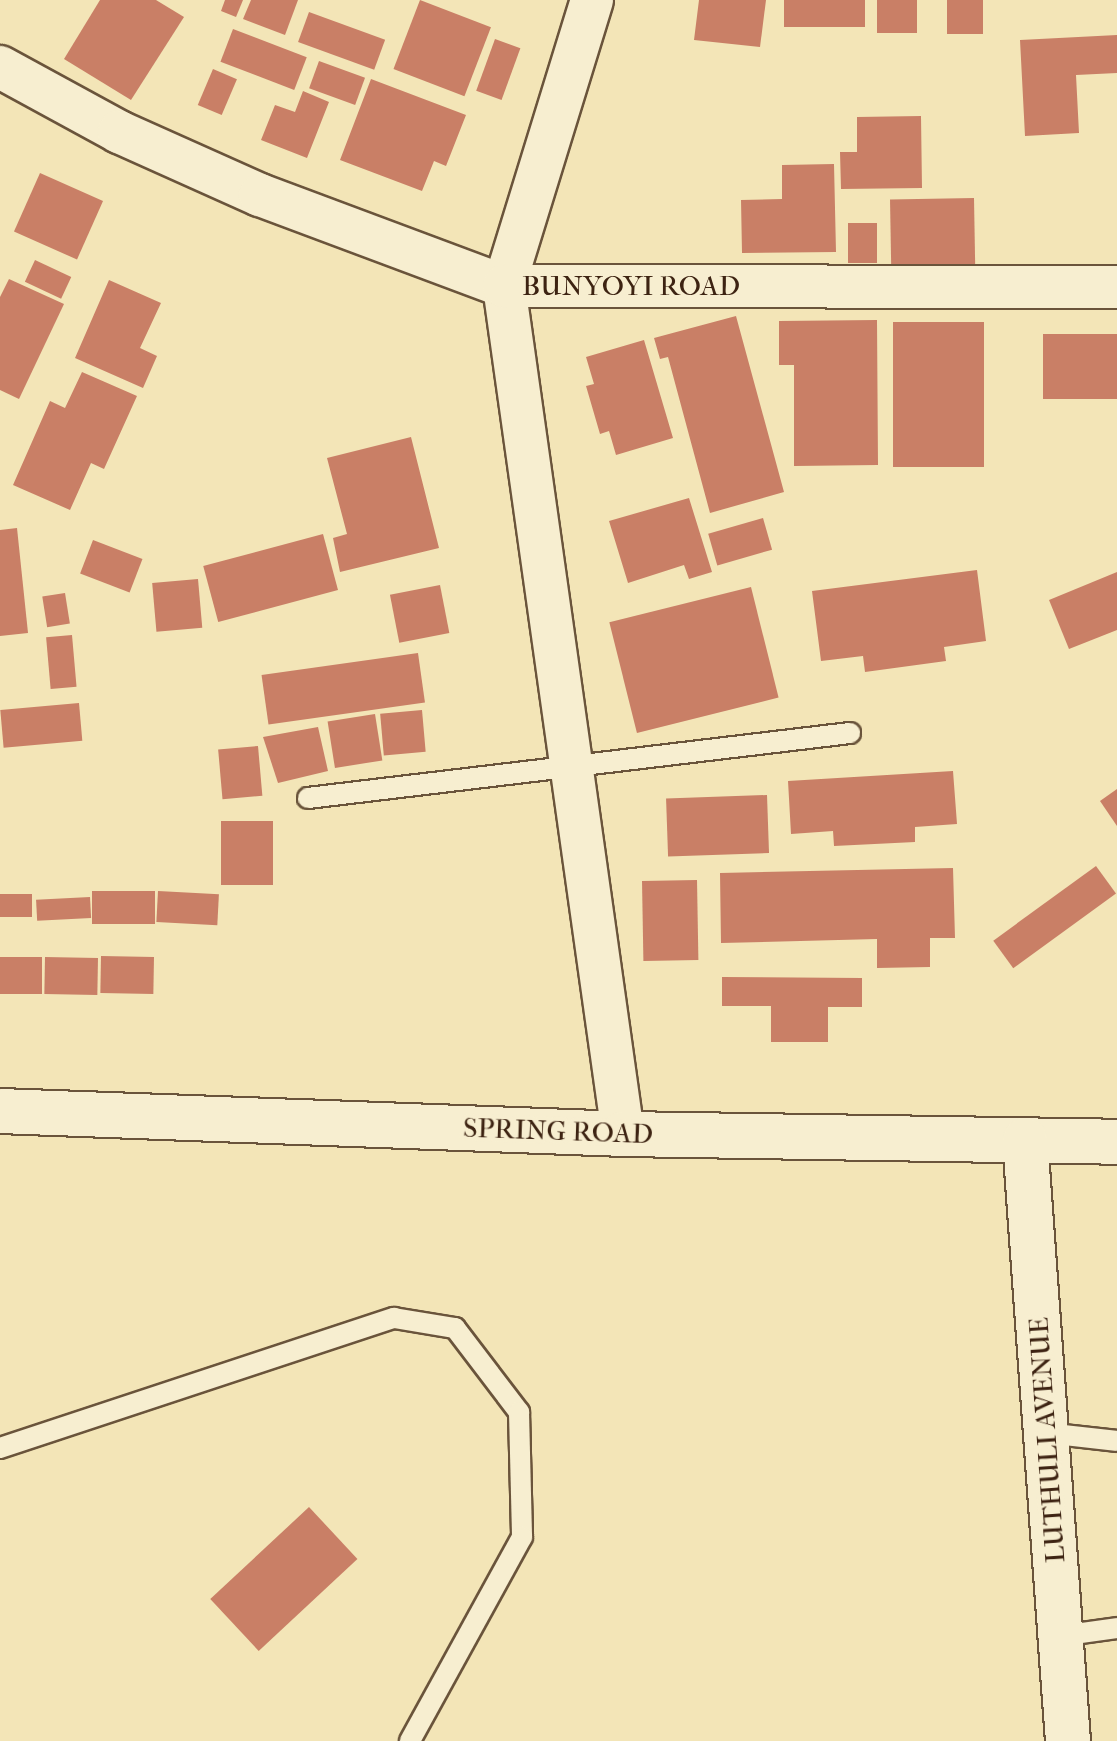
<!DOCTYPE html>
<html>
<head>
<meta charset="utf-8">
<style>
	body { margin:0 }
	#map { position:relative; width:1117px; height:1741px; overflow:hidden; background:#f3e5b7; font-family:"IM FELL French Canon",serif }
	div>[style] { position:absolute }
	.building>* { inset:0; background:#c97f66; transform-origin:0 0 }
	.roads { filter:drop-shadow(2px 0 #6a543b) drop-shadow(-2px 0 #6a543b) drop-shadow(0 2px #6a543b) drop-shadow(0 -2px #6a543b) }
	.lane>* { height:20px; margin:-10px; padding:0 10px; transform-origin:10px; border-radius:10px; background:#f7eed0 }
	.street>* { height:42px; margin:-21px; padding:0 21px; transform-origin:21px; border-radius:21px; background:#f7eed0 }
	.secondary>* { height:44px; margin:-22px; padding:0 22px; transform-origin:22px; border-radius:22px; background:#f7eed0 }
	span { translate:-50% -50%; white-space:nowrap; text-align:center; line-height:1.15; -webkit-text-stroke:8px #f7eed0; paint-order:stroke }
	.street-label { font-size:28px; color:#3d2312 }
</style>
</head>
<body>
<div id="map">
	<div class="building">
		<div style="clip-path:polygon(100px 0,156px 0,184px 17px,131px 100px,64px 59px)"></div>
		<div style="clip-path:polygon(225px 0,243px 0,236px 17px,221px 11px)"></div>
		<div style="clip-path:polygon(251px 0,298px 0,285px 35px,243px 19px)"></div>
		<div style="left:420px;top:0;width:76px;height:74px;rotate:21deg"></div>
		<div style="clip-path:polygon(699px 0,766px 0,760px 47px,694px 40px)"></div>
		<div style="left:784px;top:0;width:81px;height:27px"></div>
		<div style="left:877px;top:0;width:40px;height:33px"></div>
		<div style="left:947px;top:0;width:36px;height:34px"></div>
		<div style="left:309px;top:12px;width:81px;height:32px;rotate:20deg"></div>
		<div style="left:233px;top:29px;width:79px;height:35px;rotate:21deg"></div>
		<div style="clip-path:polygon(1117px 35px,1117px 73px,1076px 75px,1079px 133px,1025px 136px,1020px 40px)"></div>
		<div style="left:495px;top:39px;width:27px;height:55px;rotate:20deg"></div>
		<div style="left:319px;top:61px;width:49px;height:29px;rotate:20deg"></div>
		<div style="left:213px;top:69px;width:26px;height:39px;rotate:23deg"></div>
		<div style="clip-path:polygon(371px 79px,466px 115px,446px 166px,434px 161px,422px 191px,340px 160px)"></div>
		<div style="clip-path:polygon(303px 91px,329px 102px,307px 158px,261px 140px,275px 105px,295px 112px)"></div>
		<div style="clip-path:polygon(921px 116px,922px 188px,841px 189px,840px 152px,857px 152px,857px 117px)"></div>
		<div style="clip-path:polygon(834px 164px,836px 252px,742px 253px,741px 200px,782px 199px,782px 165px)"></div>
		<div style="left:40px;top:173px;width:69px;height:64px;rotate:24deg"></div>
		<div style="left:974px;top:198px;width:66px;height:84px;rotate:89deg"></div>
		<div style="left:877px;top:223px;width:40px;height:29px;rotate:90deg"></div>
		<div style="left:35px;top:260px;width:40px;height:24px;rotate:25deg"></div>
		<div style="clip-path:polygon(9px 279px,64px 304px,19px 399px,0 390px,0 297px)"></div>
		<div style="clip-path:polygon(109px 280px,161px 303px,140px 348px,157px 356px,143px 388px,75px 358px)"></div>
		<div style="clip-path:polygon(736px 316px,784px 492px,710px 513px,668px 357px,660px 359px,654px 338px)"></div>
		<div style="clip-path:polygon(877px 320px,878px 465px,794px 466px,794px 365px,779px 365px,779px 321px)"></div>
		<div style="left:893px;top:322px;width:91px;height:145px"></div>
		<div style="left:1043px;top:334px;width:74px;height:65px"></div>
		<div style="clip-path:polygon(644px 340px,673px 438px,616px 455px,609px 431px,600px 434px,586px 386px,594px 384px,586px 357px)"></div>
		<div style="clip-path:polygon(82px 372px,137px 396px,104px 469px,91px 463px,70px 510px,13px 485px,50px 401px,65px 408px)"></div>
		<div style="clip-path:polygon(411px 437px,439px 548px,340px 572px,333px 538px,347px 534px,327px 458px)"></div>
		<div style="clip-path:polygon(689px 498px,712px 572px,689px 579px,684px 565px,628px 583px,609px 521px)"></div>
		<div style="left:763px;top:518px;width:33px;height:57px;rotate:74deg"></div>
		<div style="clip-path:polygon(17px 528px,28px 633px,0 636px,0 530px)"></div>
		<div style="left:323px;top:534px;width:58px;height:124px;rotate:75deg"></div>
		<div style="left:93px;top:540px;width:53px;height:36px;rotate:21deg"></div>
		<div style="clip-path:polygon(977px 570px,986px 641px,944px 647px,946px 661px,865px 672px,863px 656px,821px 661px,812px 591px)"></div>
		<div style="clip-path:polygon(1117px 572px,1117px 630px,1069px 649px,1049px 600px)"></div>
		<div style="left:198px;top:579px;width:49px;height:46px;rotate:85deg"></div>
		<div style="left:440px;top:585px;width:49px;height:51px;rotate:79deg"></div>
		<div style="left:751px;top:587px;width:114px;height:146px;rotate:76deg"></div>
		<div style="left:65px;top:593px;width:31px;height:23px;rotate:81deg"></div>
		<div style="left:72px;top:635px;width:52px;height:26px;rotate:85deg"></div>
		<div style="left:418px;top:653px;width:50px;height:158px;rotate:82deg"></div>
		<div style="left:79px;top:703px;width:38px;height:79px;rotate:85deg"></div>
		<div style="left:422px;top:710px;width:42px;height:42px;rotate:85deg"></div>
		<div style="left:375px;top:714px;width:47px;height:48px;rotate:81deg"></div>
		<div style="clip-path:polygon(318px 727px,328px 771px,278px 783px,263px 737px)"></div>
		<div style="left:258px;top:746px;width:50px;height:40px;rotate:85deg"></div>
		<div style="clip-path:polygon(953px 771px,957px 824px,915px 827px,915px 842px,834px 846px,833px 831px,791px 834px,788px 781px)"></div>
		<div style="clip-path:polygon(1117px 789px,1117px 826px,1100px 801px)"></div>
		<div style="left:767px;top:795px;width:58px;height:101px;rotate:88deg"></div>
		<div style="left:221px;top:821px;width:52px;height:64px"></div>
		<div style="left:1096px;top:866px;width:34px;height:127px;rotate:54deg"></div>
		<div style="clip-path:polygon(953px 868px,955px 938px,930px 938px,930px 967px,877px 968px,877px 939px,721px 943px,720px 873px)"></div>
		<div style="left:697px;top:880px;width:80px;height:55px;rotate:89deg"></div>
		<div style="left:92px;top:891px;width:63px;height:33px"></div>
		<div style="left:158px;top:891px;width:61px;height:31px;rotate:3deg"></div>
		<div style="left:0;top:894px;width:32px;height:23px"></div>
		<div style="left:90px;top:897px;width:21px;height:54px;rotate:87deg"></div>
		<div style="left:101px;top:956px;width:53px;height:37px;rotate:1deg"></div>
		<div style="left:0;top:957px;width:42px;height:37px"></div>
		<div style="left:45px;top:957px;width:53px;height:37px;rotate:1deg"></div>
		<div style="clip-path:polygon(722px 977px,862px 978px,862px 1007px,828px 1007px,828px 1042px,771px 1042px,771px 1006px,722px 1006px)"></div>
		<div style="left:309px;top:1507px;width:71px;height:135px;rotate:47deg"></div>
	</div>
	<div class="roads">
		<div class="lane">
			<div style="left:308px;top:798px;width:546px;rotate:-6.84deg"></div>
			<div style="left:1046px;top:1433px;width:71px;rotate:6.4deg"></div>
			<div style="left:0;top:1448px;width:415px;rotate:-18.3deg"></div>
			<div style="left:394px;top:1318px;width:62px;rotate:9.3deg"></div>
			<div style="left:455px;top:1328px;width:106px;rotate:52.7deg"></div>
			<div style="left:519px;top:1412px;width:125px;rotate:88.6deg"></div>
			<div style="left:522px;top:1537px;width:233px;rotate:118.8deg"></div>
			<div style="left:1060px;top:1636px;width:58px;rotate:-8deg"></div>
		</div>
		<div class="street">
			<div style="left:592px;top:0;width:299px;rotate:107.1deg"></div>
			<div style="left:504px;top:286px;width:856px;rotate:82.01deg"></div>
			<div style="left:0;top:67px;width:136px;rotate:28.6deg"></div>
			<div style="left:119px;top:132px;width:154px;rotate:24.1deg"></div>
			<div style="left:260px;top:195px;width:260px;rotate:20.5deg"></div>
			<div style="left:504px;top:286px;width:613px;rotate:0.09deg"></div>
		</div>
		<div class="secondary">
			<div style="left:0;top:1111px;width:623px;rotate:2.11deg"></div>
			<div style="left:623px;top:1134px;width:494px;rotate:0.9deg"></div>
			<div style="left:1025px;top:1140px;width:603px;rotate:85.91deg"></div>
		</div>
	</div>
	<div class="street-label">
		<span style="left:631px;top:286px">BUNYOYI ROAD</span>
		<span style="left:558px;top:1131px;rotate:2deg">SPRING ROAD</span>
		<span style="left:1047px;top:1440px;rotate:-94deg">LUTHULI AVENUE</span>
	</div>
</div>
</body>
</html>
